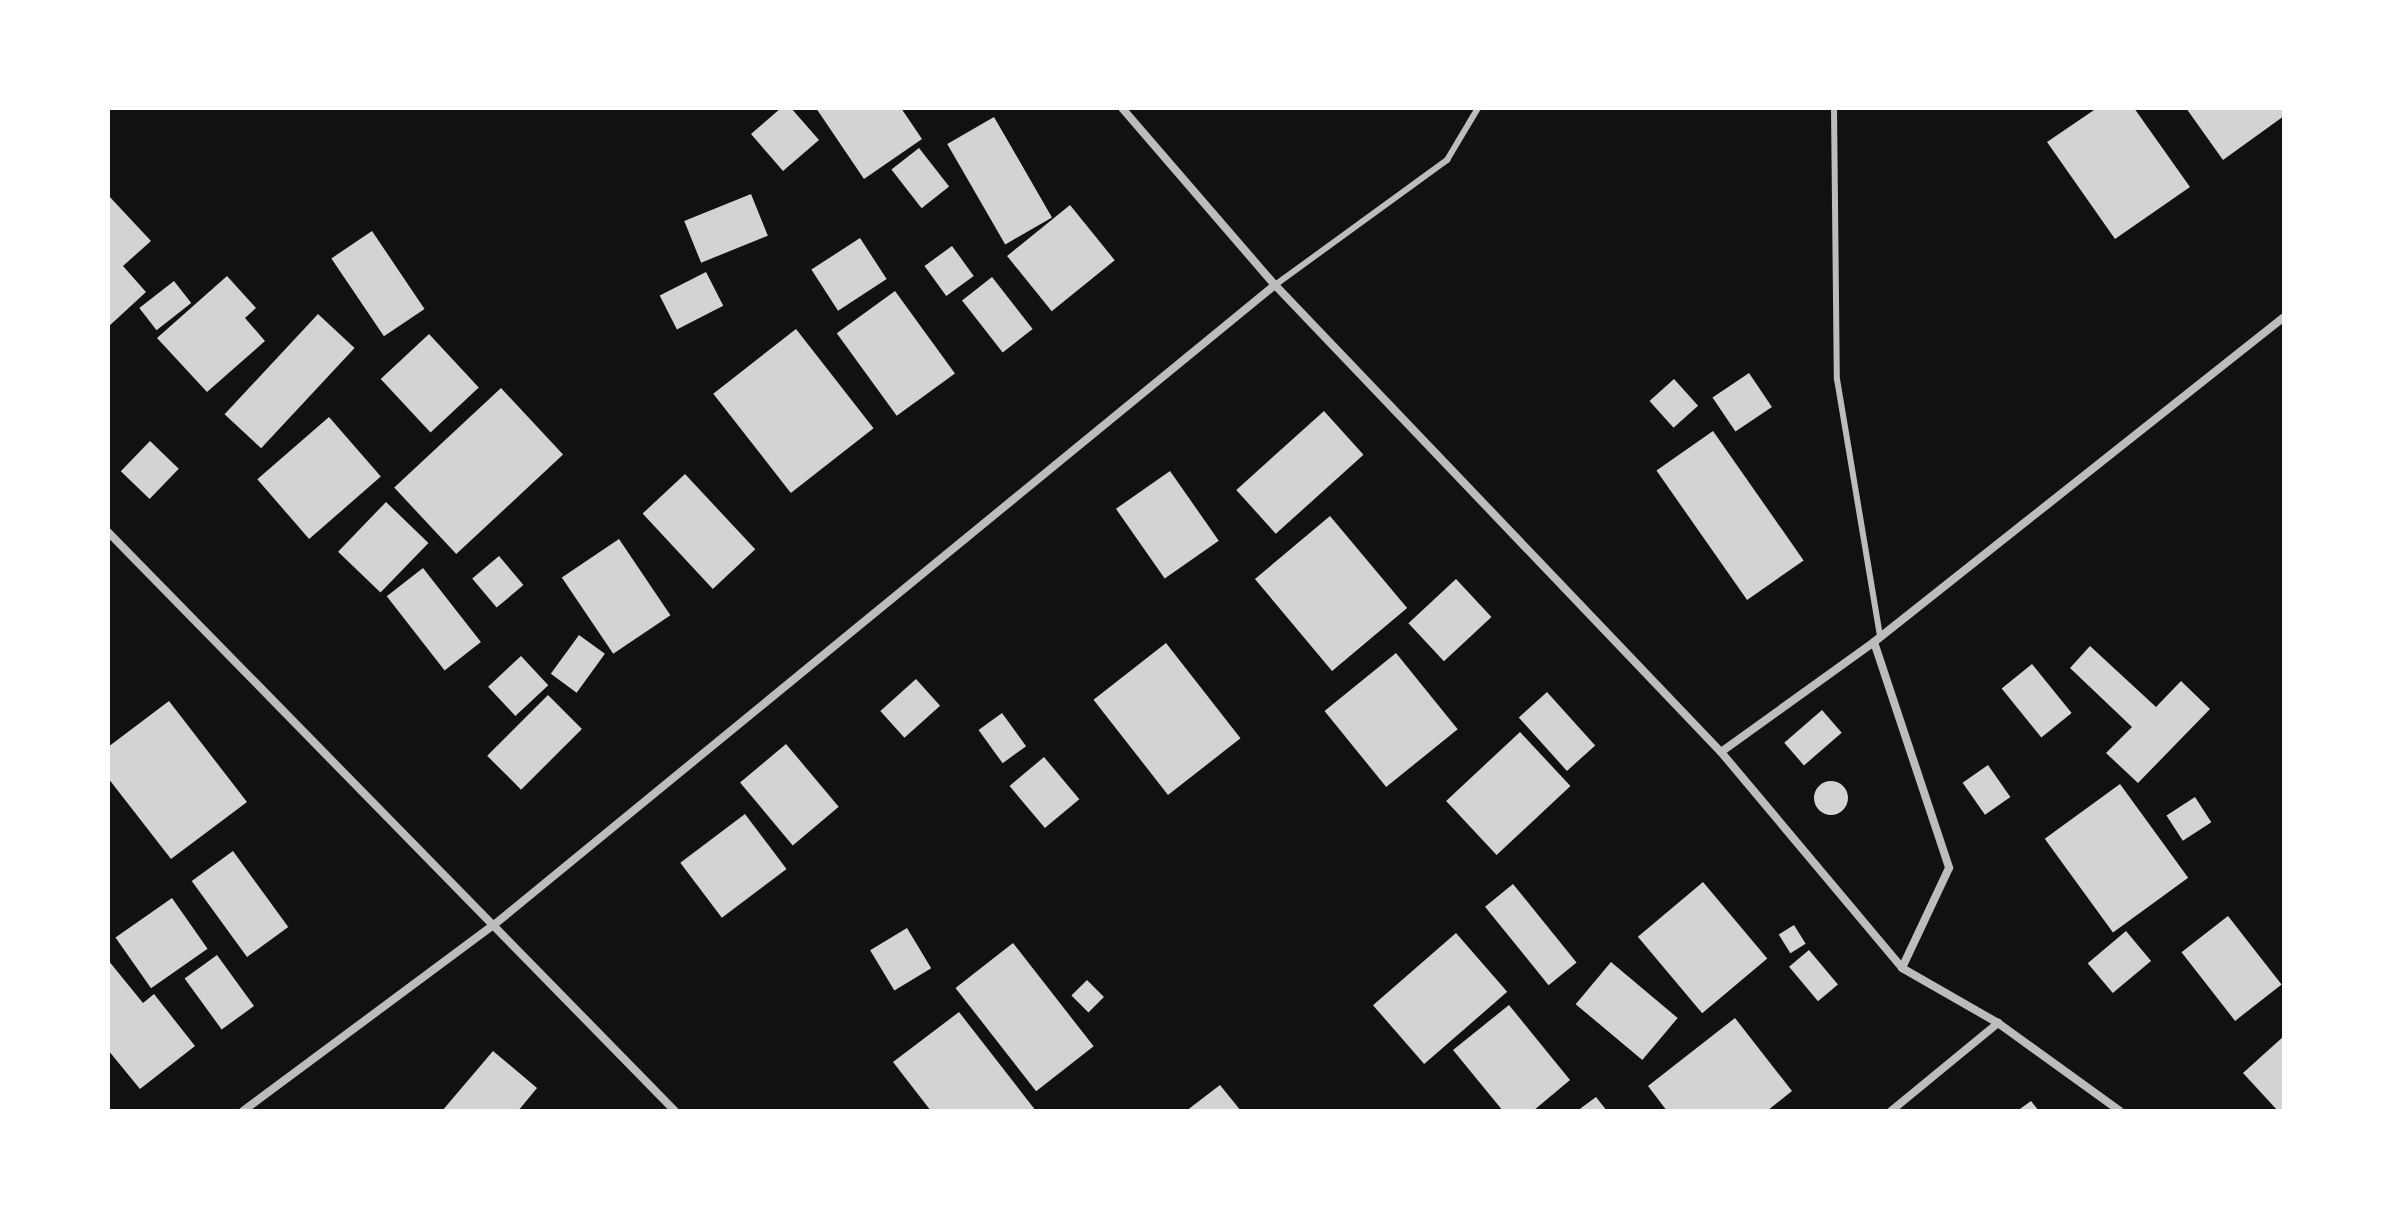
<!DOCTYPE html>
<html>
<head>
<meta charset="utf-8">
<style>
	body { margin:0 }
	#map { position:relative; width:2392px; height:1219px; overflow:hidden; background:#111; font-family:Cabin,sans-serif }
	div>[style] { position:absolute }
	.building>* { inset:0; background:#d3d3d3; transform-origin:0 0 }
	.round { border-radius:50% }
	.service>* { height:6px; margin:-3px; padding:0 3px; transform-origin:3px; border-radius:3px; background:#bcbcbc }
	.minor>* { height:8px; margin:-4px; padding:0 4px; transform-origin:4px; border-radius:4px; background:#bcbcbc }
	span { translate:-50% -50%; white-space:nowrap; text-align:center; line-height:1.15; -webkit-text-stroke:6px #fff; paint-order:stroke }
	.frame { position:absolute; inset:0; border:110px solid #fff; pointer-events:none }
</style>
</head>
<body>
<div id="map">
	<div class="building">
		<div style="clip-path:polygon(781px 108px,791px 108px,819px 140px,783px 171px,751px 134px)"></div>
		<div style="clip-path:polygon(816px 108px,901px 108px,922px 139px,864px 179px)"></div>
		<div style="clip-path:polygon(2097px 108px,2134px 108px,2190px 187px,2115px 239px,2047px 142px)"></div>
		<div style="clip-path:polygon(2186px 108px,2284px 108px,2284px 116px,2223px 160px)"></div>
		<div style="left:994px;top:117px;width:116px;height:54px;rotate:60deg"></div>
		<div style="left:919px;top:148px;width:49px;height:35px;rotate:52deg"></div>
		<div style="left:751px;top:194px;width:45px;height:72px;rotate:68deg"></div>
		<div style="clip-path:polygon(108px 195px,151px 241px,123px 266px,146px 292px,108px 327px)"></div>
		<div style="left:1070px;top:205px;width:71px;height:81px;rotate:51deg"></div>
		<div style="left:372px;top:231px;width:94px;height:49px;rotate:56deg"></div>
		<div style="left:860px;top:238px;width:49px;height:58px;rotate:57deg"></div>
		<div style="left:952px;top:246px;width:37px;height:34px;rotate:54deg"></div>
		<div style="left:706px;top:272px;width:38px;height:52px;rotate:63deg"></div>
		<div style="clip-path:polygon(227px 276px,256px 308px,245px 318px,265px 341px,207px 392px,157px 338px)"></div>
		<div style="left:992px;top:277px;width:66px;height:38px;rotate:52deg"></div>
		<div style="left:174px;top:281px;width:28px;height:44px;rotate:52deg"></div>
		<div style="left:895px;top:291px;width:102px;height:72px;rotate:54deg"></div>
		<div style="left:318px;top:314px;width:50px;height:137px;rotate:43deg"></div>
		<div style="left:796px;top:329px;width:126px;height:105px;rotate:52deg"></div>
		<div style="left:429px;top:334px;width:73px;height:66px;rotate:47deg"></div>
		<div style="left:1749px;top:373px;width:41px;height:44px;rotate:56deg"></div>
		<div style="left:1674px;top:379px;width:36px;height:33px;rotate:48deg"></div>
		<div style="left:501px;top:388px;width:91px;height:146px;rotate:47deg"></div>
		<div style="left:1324px;top:411px;width:59px;height:118px;rotate:48deg"></div>
		<div style="left:329px;top:417px;width:79px;height:95px;rotate:49deg"></div>
		<div style="left:1713px;top:431px;width:158px;height:69px;rotate:55deg"></div>
		<div style="left:150px;top:441px;width:40px;height:42px;rotate:44deg"></div>
		<div style="left:1170px;top:471px;width:85px;height:66px;rotate:55deg"></div>
		<div style="left:685px;top:474px;width:103px;height:58px;rotate:47deg"></div>
		<div style="left:386px;top:502px;width:59px;height:69px;rotate:44deg"></div>
		<div style="left:1330px;top:516px;width:120px;height:98px;rotate:50deg"></div>
		<div style="left:619px;top:539px;width:92px;height:69px;rotate:56deg"></div>
		<div style="left:499px;top:556px;width:38px;height:35px;rotate:50deg"></div>
		<div style="left:423px;top:568px;width:94px;height:46px;rotate:52deg"></div>
		<div style="left:1456px;top:579px;width:52px;height:65px;rotate:47deg"></div>
		<div style="left:579px;top:635px;width:32px;height:48px;rotate:36deg"></div>
		<div style="left:1166px;top:643px;width:121px;height:92px;rotate:52deg"></div>
		<div style="clip-path:polygon(2090px 646px,2156px 707px,2181px 681px,2210px 709px,2138px 783px,2106px 753px,2132px 727px,2070px 668px)"></div>
		<div style="left:1396px;top:653px;width:98px;height:92px;rotate:51deg"></div>
		<div style="left:521px;top:656px;width:40px;height:45px;rotate:47deg"></div>
		<div style="left:2032px;top:664px;width:63px;height:39px;rotate:51deg"></div>
		<div style="left:916px;top:679px;width:36px;height:48px;rotate:48deg"></div>
		<div style="left:1547px;top:692px;width:72px;height:38px;rotate:48deg"></div>
		<div style="left:548px;top:695px;width:48px;height:86px;rotate:45deg"></div>
		<div style="clip-path:polygon(169px 701px,247px 802px,171px 859px,108px 778px,108px 747px)"></div>
		<div style="left:1822px;top:710px;width:30px;height:50px;rotate:49deg"></div>
		<div style="left:1002px;top:713px;width:41px;height:29px;rotate:54deg"></div>
		<div style="left:1520px;top:732px;width:74px;height:101px;rotate:47deg"></div>
		<div style="left:786px;top:744px;width:82px;height:60px;rotate:50deg"></div>
		<div style="left:1044px;top:757px;width:55px;height:45px;rotate:50deg"></div>
		<div style="left:1988px;top:765px;width:39px;height:31px;rotate:55deg"></div>
		<div class="round" style="left:1814px;top:781px;width:34px;height:34px"></div>
		<div style="left:2120px;top:784px;width:116px;height:93px;rotate:54deg"></div>
		<div style="left:2195px;top:797px;width:30px;height:34px;rotate:57deg"></div>
		<div style="left:745px;top:814px;width:69px;height:81px;rotate:53deg"></div>
		<div style="left:233px;top:851px;width:94px;height:51px;rotate:54deg"></div>
		<div style="left:1703px;top:882px;width:100px;height:85px;rotate:50deg"></div>
		<div style="left:1513px;top:884px;width:101px;height:36px;rotate:51deg"></div>
		<div style="left:172px;top:898px;width:62px;height:69px;rotate:55deg"></div>
		<div style="left:2228px;top:916px;width:87px;height:59px;rotate:52deg"></div>
		<div style="left:1794px;top:925px;width:22px;height:18px;rotate:58deg"></div>
		<div style="left:907px;top:928px;width:47px;height:43px;rotate:59deg"></div>
		<div style="left:2126px;top:931px;width:39px;height:50px;rotate:50deg"></div>
		<div style="left:1456px;top:933px;width:78px;height:110px;rotate:49deg"></div>
		<div style="left:1013px;top:943px;width:131px;height:73px;rotate:52deg"></div>
		<div style="left:1809px;top:950px;width:45px;height:26px;rotate:50deg"></div>
		<div style="left:217px;top:955px;width:63px;height:40px;rotate:54deg"></div>
		<div style="clip-path:polygon(108px 960px,143px 1003px,154px 994px,195px 1046px,140px 1089px,108px 1050px)"></div>
		<div style="left:1611px;top:962px;width:87px;height:55px;rotate:40deg"></div>
		<div style="left:1087px;top:980px;width:24px;height:22px;rotate:45deg"></div>
		<div style="clip-path:polygon(1509px 1005px,1570px 1080px,1533px 1111px,1503px 1111px,1453px 1050px)"></div>
		<div style="clip-path:polygon(959px 1012px,1036px 1111px,931px 1111px,893px 1062px)"></div>
		<div style="clip-path:polygon(1735px 1018px,1792px 1091px,1767px 1111px,1667px 1111px,1648px 1086px)"></div>
		<div style="clip-path:polygon(2284px 1036px,2284px 1111px,2278px 1111px,2243px 1073px)"></div>
		<div style="clip-path:polygon(493px 1051px,537px 1088px,518px 1111px,442px 1111px)"></div>
		<div style="clip-path:polygon(1220px 1085px,1241px 1111px,1186px 1111px)"></div>
		<div style="clip-path:polygon(1596px 1097px,1607px 1111px,1577px 1111px)"></div>
		<div style="clip-path:polygon(2031px 1101px,2039px 1111px,2017px 1111px)"></div>
	</div>
	<div class="service">
		<div style="left:1834px;top:108px;width:271px;rotate:89.4deg"></div>
		<div style="left:1837px;top:379px;width:260px;rotate:80.5deg"></div>
		<div style="left:1275px;top:285px;width:213px;rotate:-36deg"></div>
		<div style="left:1447px;top:160px;width:61px;rotate:-59.2deg"></div>
	</div>
	<div class="minor">
		<div style="left:1122px;top:108px;width:234px;rotate:49.2deg"></div>
		<div style="left:1275px;top:285px;width:646px;rotate:46.32deg"></div>
		<div style="left:1721px;top:752px;width:282px;rotate:50deg"></div>
		<div style="left:1902px;top:968px;width:111px;rotate:29.8deg"></div>
		<div style="left:1998px;top:1023px;width:150px;rotate:35.8deg"></div>
		<div style="left:108px;top:532px;width:810px;rotate:45.6deg"></div>
		<div style="left:1874px;top:642px;width:238px;rotate:71.6deg"></div>
		<div style="left:1949px;top:868px;width:110px;rotate:115.2deg"></div>
		<div style="left:1721px;top:752px;width:188px;rotate:-35.7deg"></div>
		<div style="left:1874px;top:642px;width:523px;rotate:-38.4deg"></div>
		<div style="left:243px;top:1111px;width:314px;rotate:-36.6deg"></div>
		<div style="left:495px;top:924px;width:1008px;rotate:-39.33deg"></div>
		<div style="left:1891px;top:1111px;width:139px;rotate:-39.4deg"></div>
	</div>
	<div class="frame"></div>
</div>
</body>
</html>
